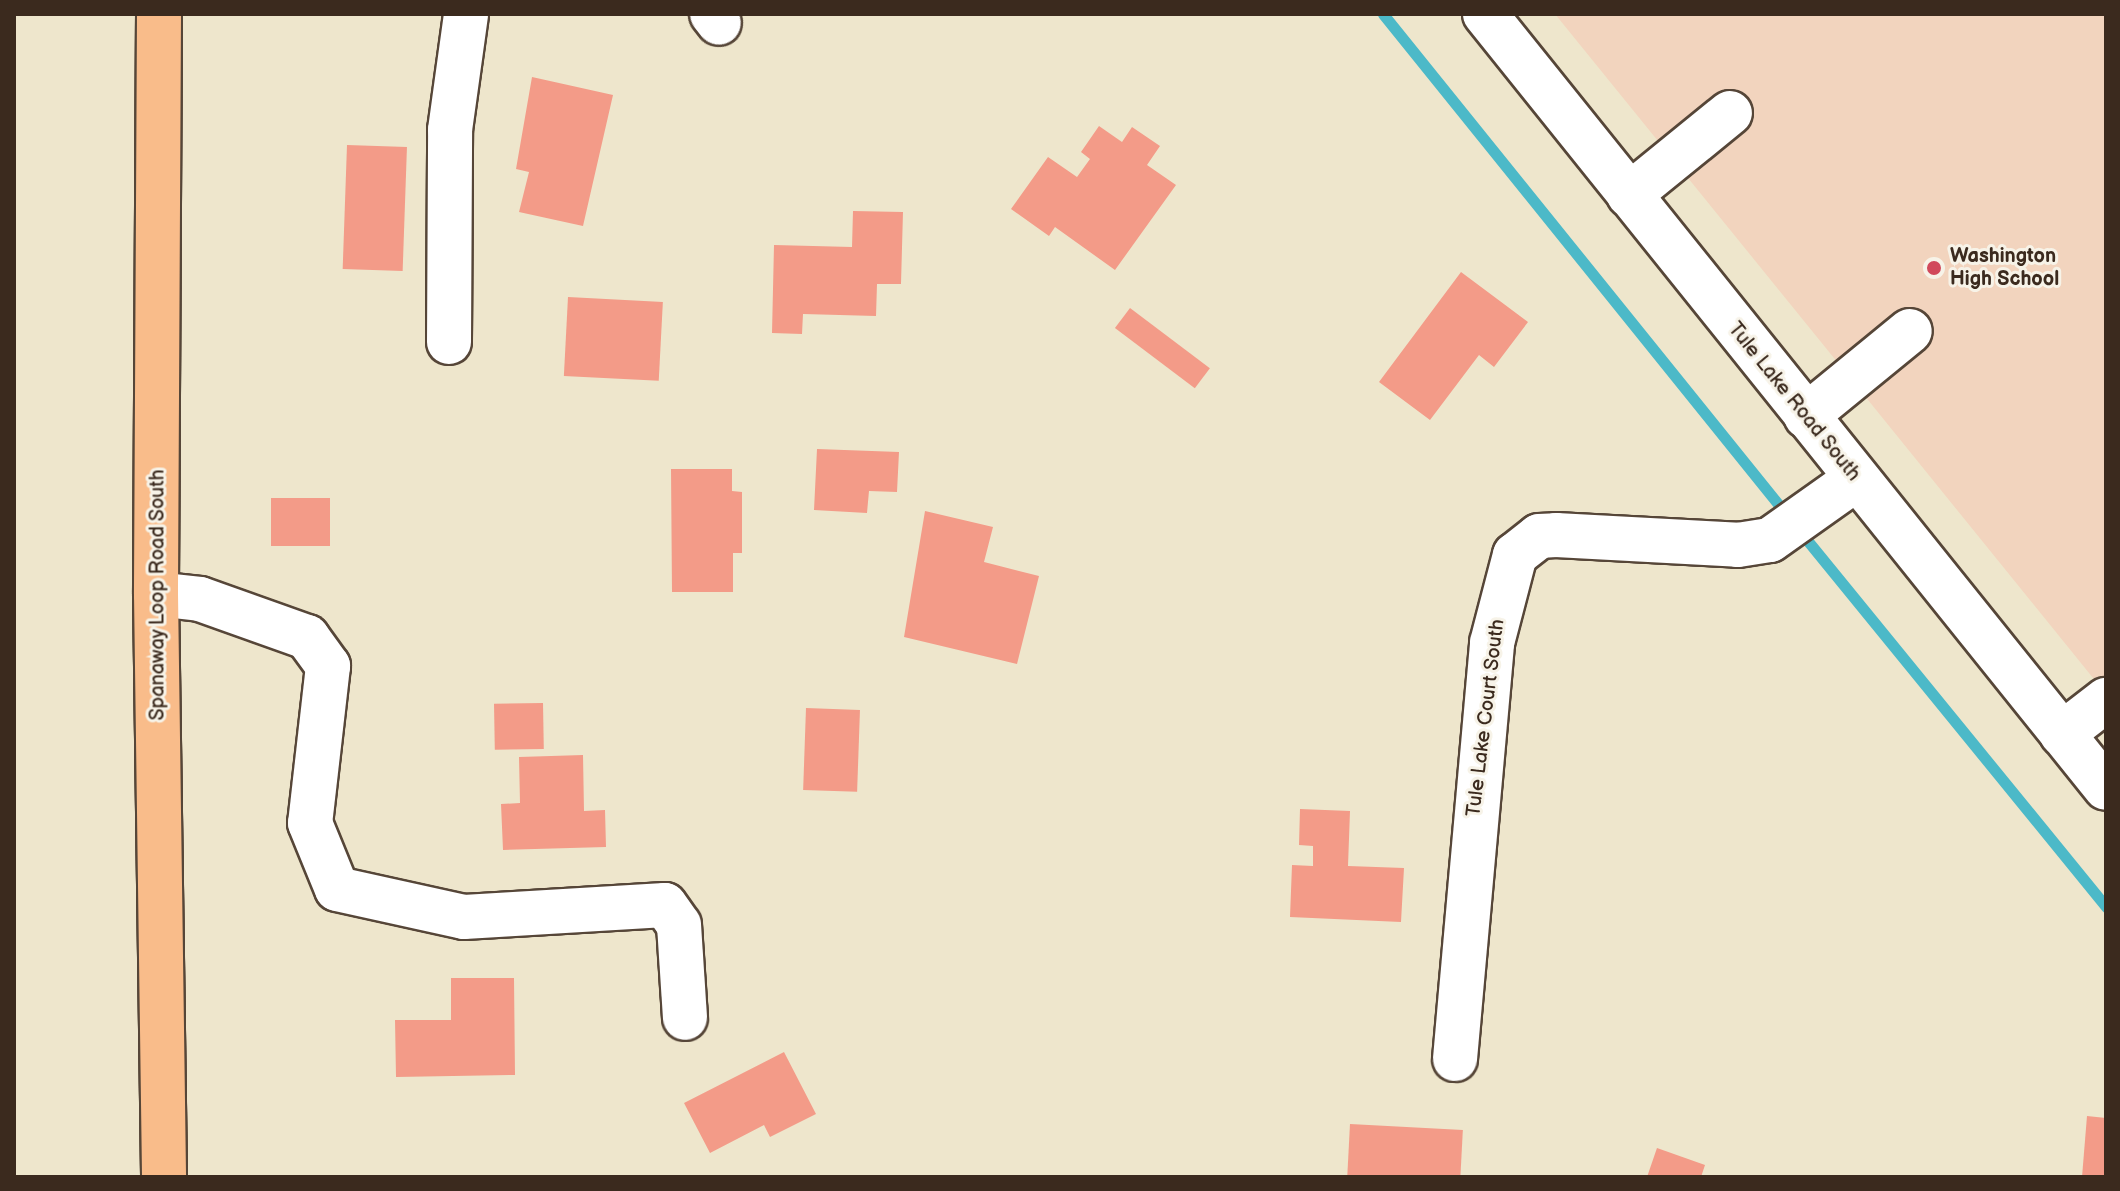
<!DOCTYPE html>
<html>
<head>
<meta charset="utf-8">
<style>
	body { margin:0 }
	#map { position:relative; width:2120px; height:1191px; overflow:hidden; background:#eee6cc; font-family:"Balsamiq Sans",sans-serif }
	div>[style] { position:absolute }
	.built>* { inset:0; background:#f2d4be }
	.stream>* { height:11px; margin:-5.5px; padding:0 5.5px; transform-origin:5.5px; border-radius:5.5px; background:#4cb9c8 }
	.building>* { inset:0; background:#f39b88; transform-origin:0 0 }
	.roads { filter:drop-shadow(2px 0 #564638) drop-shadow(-2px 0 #564638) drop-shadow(0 2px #564638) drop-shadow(0 -2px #564638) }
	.minor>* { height:44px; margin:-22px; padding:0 22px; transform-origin:22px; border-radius:22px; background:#fff }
	.major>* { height:44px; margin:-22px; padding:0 22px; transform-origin:22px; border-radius:22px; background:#f9bc8a }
	.dots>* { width:22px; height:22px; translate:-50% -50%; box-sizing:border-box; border:4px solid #f7f3e8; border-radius:50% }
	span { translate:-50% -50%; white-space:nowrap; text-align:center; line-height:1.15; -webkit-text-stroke:6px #f7f3e8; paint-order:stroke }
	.poi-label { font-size:20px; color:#3b2a1e; font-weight:700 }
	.left { translate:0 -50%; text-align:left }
	.street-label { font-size:20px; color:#3b2a1e }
	.frame { position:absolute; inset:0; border:16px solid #3b2a1e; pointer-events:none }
</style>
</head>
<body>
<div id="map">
	<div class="built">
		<div style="clip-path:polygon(1555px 14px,2106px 14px,2106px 694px,1864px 395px)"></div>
	</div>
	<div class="stream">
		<div style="left:1383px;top:14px;width:644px;rotate:51.12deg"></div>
		<div style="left:1798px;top:529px;width:488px;rotate:50.8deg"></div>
	</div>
	<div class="building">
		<div style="clip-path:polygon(532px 77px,613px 95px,583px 226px,519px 212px,529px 172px,516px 169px)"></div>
		<div style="clip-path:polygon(1099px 126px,1122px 142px,1132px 127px,1160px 146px,1147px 165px,1176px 185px,1115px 270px,1055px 227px,1049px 236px,1011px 209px,1048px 157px,1077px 177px,1090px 159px,1081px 152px)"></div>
		<div style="left:347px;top:145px;width:60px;height:124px;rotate:2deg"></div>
		<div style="clip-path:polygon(853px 211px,903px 212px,901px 284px,877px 284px,876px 316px,803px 314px,802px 334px,772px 333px,774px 245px,852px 247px)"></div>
		<div style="clip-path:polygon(1461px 272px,1528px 322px,1494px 367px,1479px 355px,1430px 420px,1379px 382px)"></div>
		<div style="left:568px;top:297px;width:95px;height:79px;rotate:3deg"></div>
		<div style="left:1130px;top:308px;width:100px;height:25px;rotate:37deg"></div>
		<div style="clip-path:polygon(817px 449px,899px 452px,897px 492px,869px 491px,867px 513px,814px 510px)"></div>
		<div style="clip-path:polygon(671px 469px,732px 469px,732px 491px,742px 492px,742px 553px,733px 553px,733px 592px,672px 592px)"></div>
		<div style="left:271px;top:498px;width:59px;height:48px"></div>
		<div style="clip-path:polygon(925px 511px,993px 527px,984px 562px,1039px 576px,1017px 664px,904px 637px)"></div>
		<div style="left:543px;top:703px;width:46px;height:49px;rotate:89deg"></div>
		<div style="left:806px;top:708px;width:54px;height:82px;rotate:2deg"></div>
		<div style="clip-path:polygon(583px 755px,584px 811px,605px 810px,606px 847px,503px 850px,501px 804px,520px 803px,519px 757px)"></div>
		<div style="clip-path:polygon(1300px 809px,1350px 811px,1348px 866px,1404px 868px,1401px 922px,1290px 917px,1292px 865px,1313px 866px,1313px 846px,1299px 845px)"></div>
		<div style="clip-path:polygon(451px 978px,514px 978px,515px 1075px,396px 1077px,395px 1020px,451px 1020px)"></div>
		<div style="clip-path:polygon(784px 1052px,816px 1114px,770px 1137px,764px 1125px,710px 1153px,684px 1103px)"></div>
		<div style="clip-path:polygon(2087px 1116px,2106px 1118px,2106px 1177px,2082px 1177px)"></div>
		<div style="left:1350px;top:1124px;width:113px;height:51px;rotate:3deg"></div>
		<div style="clip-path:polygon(1657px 1148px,1705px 1165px,1701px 1177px,1647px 1177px)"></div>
	</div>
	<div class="roads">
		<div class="minor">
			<div style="left:712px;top:14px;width:11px;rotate:52deg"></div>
			<div style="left:1485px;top:14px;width:992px;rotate:51.26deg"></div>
			<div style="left:1629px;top:195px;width:130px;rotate:-39.1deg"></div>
			<div style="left:449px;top:342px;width:212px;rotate:-89.7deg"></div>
			<div style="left:450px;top:130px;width:117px;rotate:-82.1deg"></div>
			<div style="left:1806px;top:416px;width:134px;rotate:-39.3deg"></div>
			<div style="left:156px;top:594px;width:44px;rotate:6.5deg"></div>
			<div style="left:200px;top:599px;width:114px;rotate:19.6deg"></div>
			<div style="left:307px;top:637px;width:36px;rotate:54deg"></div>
			<div style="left:328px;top:666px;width:158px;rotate:96.5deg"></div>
			<div style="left:310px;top:823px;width:71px;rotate:67.8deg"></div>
			<div style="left:337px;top:889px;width:130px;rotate:12.4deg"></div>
			<div style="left:464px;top:917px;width:201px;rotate:-3.4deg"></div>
			<div style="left:665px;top:905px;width:24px;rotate:55deg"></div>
			<div style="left:679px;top:925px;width:93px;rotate:86.3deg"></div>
			<div style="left:2062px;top:734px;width:56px;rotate:-37.7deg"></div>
			<div style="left:1455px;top:1059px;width:418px;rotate:-84.9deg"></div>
			<div style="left:1492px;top:643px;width:91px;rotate:-75.4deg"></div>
			<div style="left:1515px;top:555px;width:31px;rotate:-38deg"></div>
			<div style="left:1539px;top:536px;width:17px;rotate:-3deg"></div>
			<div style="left:1556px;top:535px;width:182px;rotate:3.1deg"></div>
			<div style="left:1738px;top:545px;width:32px;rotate:-9deg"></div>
			<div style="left:1770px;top:540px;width:105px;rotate:-35.3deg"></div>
		</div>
		<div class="major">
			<div style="left:159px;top:14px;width:580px;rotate:90.3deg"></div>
			<div style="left:156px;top:594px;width:583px;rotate:89.21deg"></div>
		</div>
	</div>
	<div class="dots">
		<div style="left:1934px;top:268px;background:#d1495b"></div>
	</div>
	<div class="poi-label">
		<span class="left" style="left:1950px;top:268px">Washington<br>High School</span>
	</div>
	<div class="street-label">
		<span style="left:1794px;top:402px;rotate:51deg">Tule Lake Road South</span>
		<span style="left:158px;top:595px;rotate:-90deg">Spanaway Loop Road South</span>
		<span style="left:1486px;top:718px;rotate:-83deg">Tule Lake Court South</span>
	</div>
	<div class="frame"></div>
</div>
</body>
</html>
